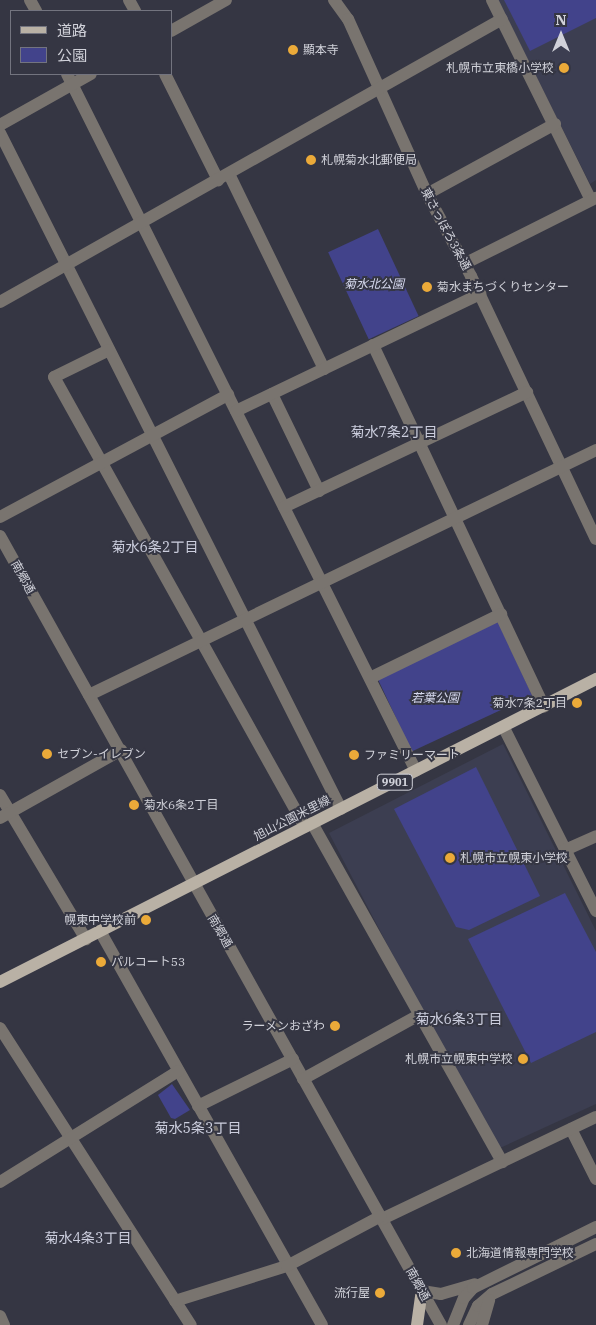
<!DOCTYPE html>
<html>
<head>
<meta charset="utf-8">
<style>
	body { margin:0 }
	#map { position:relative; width:596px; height:1325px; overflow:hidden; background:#353643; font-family:"IBM Plex Serif","Noto Sans JP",serif }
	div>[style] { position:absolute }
	.built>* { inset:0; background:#3c3e51 }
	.green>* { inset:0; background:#42438b; transform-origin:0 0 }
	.minor>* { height:12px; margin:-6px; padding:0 6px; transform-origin:6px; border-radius:6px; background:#79746f }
	.major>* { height:12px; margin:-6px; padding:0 6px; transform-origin:6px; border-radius:6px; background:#b9b1a5 }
	.dots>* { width:14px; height:14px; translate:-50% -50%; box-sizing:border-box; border:2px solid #353643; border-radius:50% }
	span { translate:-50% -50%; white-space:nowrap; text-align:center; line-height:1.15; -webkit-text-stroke:4px #353643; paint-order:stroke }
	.shield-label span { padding:1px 4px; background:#353643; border:1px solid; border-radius:4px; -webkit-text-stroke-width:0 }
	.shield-label { font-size:11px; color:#d0d1d9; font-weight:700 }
	.poi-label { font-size:12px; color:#d0d1d9 }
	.left { translate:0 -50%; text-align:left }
	.right { translate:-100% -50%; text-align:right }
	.street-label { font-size:12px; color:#d0d1d9 }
	.park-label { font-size:12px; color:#d6d9ef; font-style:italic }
	.neighbourhood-label { font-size:14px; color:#cccede }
	.legend { position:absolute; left:10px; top:10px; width:162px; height:65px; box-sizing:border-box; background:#353643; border:1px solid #73747f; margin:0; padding:6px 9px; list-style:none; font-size:15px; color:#d0d1d9 }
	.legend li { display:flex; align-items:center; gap:10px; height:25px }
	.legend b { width:25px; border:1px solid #73747f }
	.north { position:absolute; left:536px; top:10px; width:50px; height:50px; -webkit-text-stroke:4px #353643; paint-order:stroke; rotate:0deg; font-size:14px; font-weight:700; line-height:20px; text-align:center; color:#d0d1d9 }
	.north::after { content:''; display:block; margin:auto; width:18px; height:22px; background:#d0d1d9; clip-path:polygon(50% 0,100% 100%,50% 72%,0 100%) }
</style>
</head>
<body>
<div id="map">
	<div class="built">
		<div style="clip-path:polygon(498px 0,596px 0,596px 180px,590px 184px)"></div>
		<div style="clip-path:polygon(503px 744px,596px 931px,596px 1104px,500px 1148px,424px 1015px,329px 833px)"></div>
	</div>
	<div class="green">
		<div style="clip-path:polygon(504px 0,596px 0,596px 18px,530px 51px)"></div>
		<div style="left:378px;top:229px;width:96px;height:55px;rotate:65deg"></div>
		<div style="left:498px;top:622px;width:81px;height:133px;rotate:65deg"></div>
		<div style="clip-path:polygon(476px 767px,540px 896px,469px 930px,456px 927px,394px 809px)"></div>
		<div style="clip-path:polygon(565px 893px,596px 952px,596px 1032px,531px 1063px,468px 939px)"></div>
		<div style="clip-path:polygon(172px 1084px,190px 1110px,175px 1119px,171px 1118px,158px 1095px)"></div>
	</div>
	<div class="minor">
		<div style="left:30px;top:0;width:13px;rotate:61deg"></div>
		<div style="left:129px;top:0;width:13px;rotate:61deg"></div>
		<div style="left:334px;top:0;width:24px;rotate:54deg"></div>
		<div style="left:348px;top:19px;width:192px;rotate:65.7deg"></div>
		<div style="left:427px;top:194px;width:93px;rotate:61.8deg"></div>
		<div style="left:471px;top:276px;width:291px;rotate:64.6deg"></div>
		<div style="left:492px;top:0;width:223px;rotate:63.7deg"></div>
		<div style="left:171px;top:31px;width:63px;rotate:-29.4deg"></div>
		<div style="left:67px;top:74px;width:779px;rotate:63.4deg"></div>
		<div style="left:165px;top:74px;width:119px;rotate:63.4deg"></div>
		<div style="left:0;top:125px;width:104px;rotate:-29.3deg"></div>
		<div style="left:0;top:133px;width:757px;rotate:63.23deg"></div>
		<div style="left:229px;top:174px;width:217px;rotate:64deg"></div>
		<div style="left:427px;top:194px;width:146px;rotate:-28.7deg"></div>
		<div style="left:464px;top:264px;width:148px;rotate:-26.6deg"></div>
		<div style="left:0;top:302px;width:576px;rotate:-29.41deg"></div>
		<div style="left:373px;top:345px;width:400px;rotate:64.7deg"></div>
		<div style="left:109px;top:350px;width:61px;rotate:153.9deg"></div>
		<div style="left:54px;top:377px;width:515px;rotate:60.85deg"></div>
		<div style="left:272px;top:394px;width:108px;rotate:64.1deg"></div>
		<div style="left:236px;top:411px;width:271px;rotate:-25.6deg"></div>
		<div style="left:284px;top:507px;width:269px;rotate:-25.3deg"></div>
		<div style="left:0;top:517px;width:259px;rotate:-28.2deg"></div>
		<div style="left:0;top:536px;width:904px;rotate:60.8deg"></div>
		<div style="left:370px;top:678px;width:146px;rotate:-26deg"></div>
		<div style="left:89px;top:695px;width:563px;rotate:-25.79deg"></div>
		<div style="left:504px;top:728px;width:205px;rotate:63.3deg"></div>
		<div style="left:0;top:795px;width:168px;rotate:59.2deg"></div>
		<div style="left:0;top:818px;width:139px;rotate:-29.3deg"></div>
		<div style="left:312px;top:823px;width:389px;rotate:60.7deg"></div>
		<div style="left:565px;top:850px;width:34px;rotate:-24deg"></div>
		<div style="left:100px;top:931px;width:452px;rotate:60.6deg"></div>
		<div style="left:0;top:1028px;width:353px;rotate:57.3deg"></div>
		<div style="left:303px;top:1079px;width:132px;rotate:-28.9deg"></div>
		<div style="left:198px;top:1106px;width:106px;rotate:-26.3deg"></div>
		<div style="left:571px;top:1129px;width:56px;rotate:63.4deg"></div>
		<div style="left:0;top:1182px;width:210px;rotate:-31.9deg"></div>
		<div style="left:382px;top:1219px;width:237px;rotate:-25.5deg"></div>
		<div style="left:422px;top:1291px;width:19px;rotate:9deg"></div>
		<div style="left:441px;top:1294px;width:35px;rotate:-16deg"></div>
		<div style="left:175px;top:1301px;width:117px;rotate:-17.4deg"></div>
		<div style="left:287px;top:1266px;width:106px;rotate:-28deg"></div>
		<div style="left:0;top:1316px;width:10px;rotate:66deg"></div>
		<div style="left:453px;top:1325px;width:29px;rotate:-68deg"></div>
		<div style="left:464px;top:1298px;width:13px;rotate:-48deg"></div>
		<div style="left:473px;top:1288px;width:137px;rotate:-26.4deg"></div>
		<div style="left:469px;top:1325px;width:21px;rotate:-65deg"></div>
		<div style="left:478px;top:1306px;width:18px;rotate:-41deg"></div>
		<div style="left:492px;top:1294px;width:115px;rotate:-25.7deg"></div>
		<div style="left:482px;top:1325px;width:26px;rotate:-74deg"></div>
	</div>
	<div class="major">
		<div style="left:0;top:982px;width:669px;rotate:-26.95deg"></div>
		<div style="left:417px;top:1325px;width:34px;rotate:-82deg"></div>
	</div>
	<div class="dots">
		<div style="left:293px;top:50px;background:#ebaa39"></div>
		<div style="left:564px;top:68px;background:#ebaa39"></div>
		<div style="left:311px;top:160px;background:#ebaa39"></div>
		<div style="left:427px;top:287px;background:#ebaa39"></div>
		<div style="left:577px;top:703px;background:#ebaa39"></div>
		<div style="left:47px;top:754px;background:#ebaa39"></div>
		<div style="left:354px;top:755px;background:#ebaa39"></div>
		<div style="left:134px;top:805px;background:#ebaa39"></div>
		<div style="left:450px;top:858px;background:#ebaa39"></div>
		<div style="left:146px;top:920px;background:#ebaa39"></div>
		<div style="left:101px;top:962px;background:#ebaa39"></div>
		<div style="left:335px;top:1026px;background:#ebaa39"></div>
		<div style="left:523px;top:1059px;background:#ebaa39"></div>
		<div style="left:456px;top:1253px;background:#ebaa39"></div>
		<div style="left:380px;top:1293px;background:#ebaa39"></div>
	</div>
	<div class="shield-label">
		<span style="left:395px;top:782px">9901</span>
	</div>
	<div class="poi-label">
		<span class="left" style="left:303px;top:50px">顯本寺</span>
		<span class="right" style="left:554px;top:68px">札幌市立東橋小学校</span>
		<span class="left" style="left:321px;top:160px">札幌菊水北郵便局</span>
		<span class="left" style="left:437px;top:287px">菊水まちづくりセンター</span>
		<span class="right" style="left:567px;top:703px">菊水7条2丁目</span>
		<span class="left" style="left:57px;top:754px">セブン-イレブン</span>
		<span class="left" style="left:364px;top:755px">ファミリーマート</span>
		<span class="left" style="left:144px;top:805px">菊水6条2丁目</span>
		<span class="left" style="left:460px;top:858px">札幌市立幌東小学校</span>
		<span class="right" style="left:136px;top:920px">幌東中学校前</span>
		<span class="left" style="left:111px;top:962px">パルコート53</span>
		<span class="right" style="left:325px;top:1026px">ラーメンおざわ</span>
		<span class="right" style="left:513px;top:1059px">札幌市立幌東中学校</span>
		<span class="left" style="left:466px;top:1253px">北海道情報専門学校</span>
		<span class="right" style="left:370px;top:1293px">流行屋</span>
	</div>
	<div class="street-label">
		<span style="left:446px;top:229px;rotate:62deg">東さっぽろ3条通</span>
		<span style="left:23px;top:577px;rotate:61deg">南郷通</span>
		<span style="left:292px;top:818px;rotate:-27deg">旭山公園米里線</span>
		<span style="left:220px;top:931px;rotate:60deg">南郷通</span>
		<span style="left:418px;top:1284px;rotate:61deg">南郷通</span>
	</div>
	<div class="park-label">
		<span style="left:374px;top:284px">菊水北公園</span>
		<span style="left:435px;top:698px">若葉公園</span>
	</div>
	<div class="neighbourhood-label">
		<span style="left:394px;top:432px">菊水7条2丁目</span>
		<span style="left:155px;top:547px">菊水6条2丁目</span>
		<span style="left:459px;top:1019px">菊水6条3丁目</span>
		<span style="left:198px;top:1128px">菊水5条3丁目</span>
		<span style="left:88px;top:1238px">菊水4条3丁目</span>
	</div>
	<ul class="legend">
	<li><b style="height:6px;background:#b9b1a5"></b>道路</li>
	<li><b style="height:14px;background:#42438b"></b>公園</li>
	</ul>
	<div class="north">N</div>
</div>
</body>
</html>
